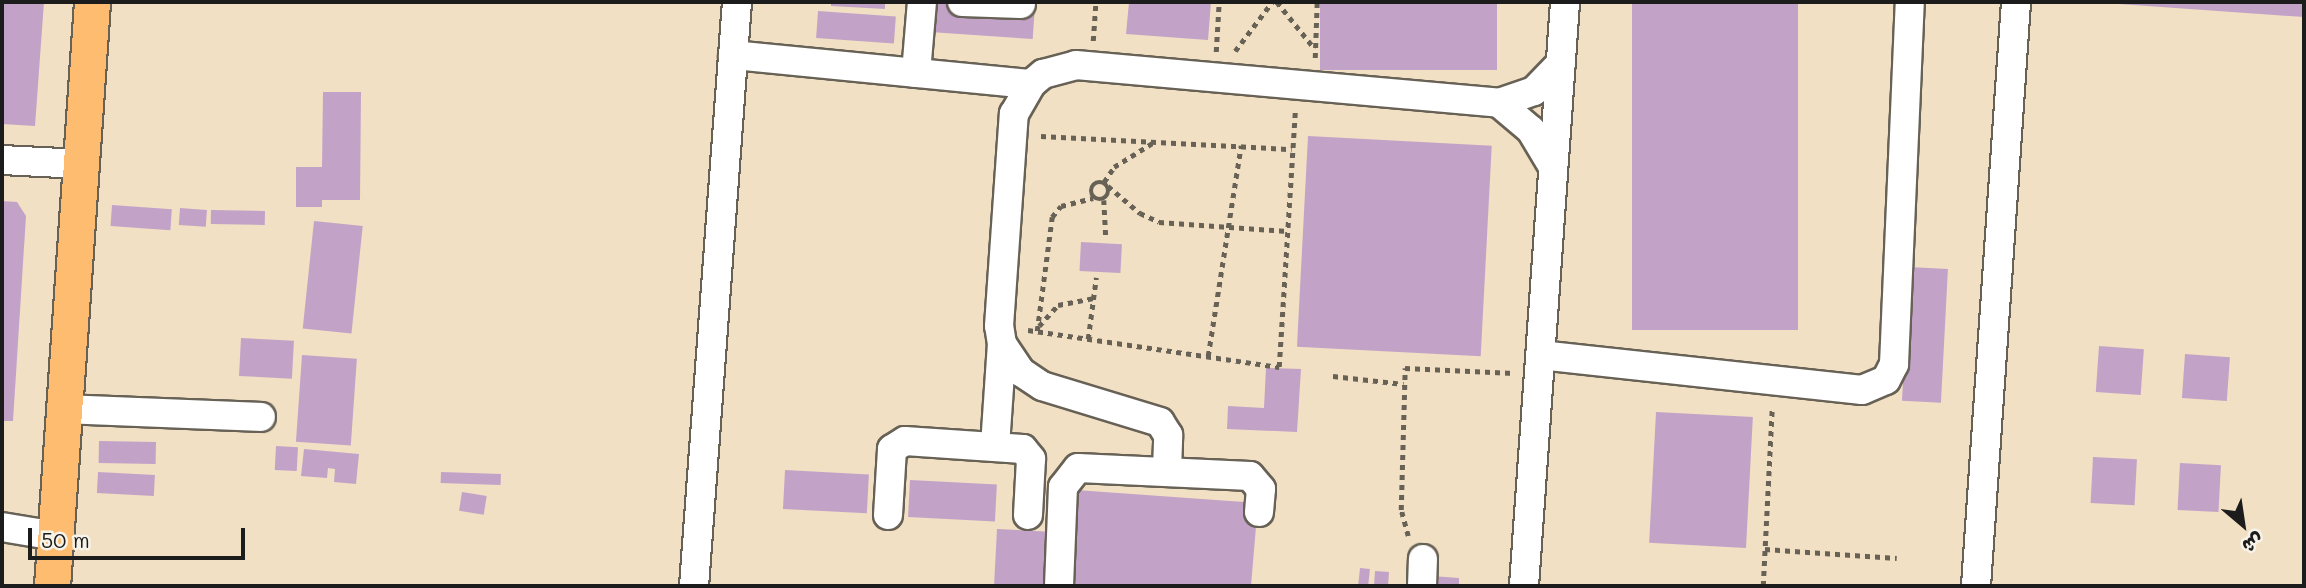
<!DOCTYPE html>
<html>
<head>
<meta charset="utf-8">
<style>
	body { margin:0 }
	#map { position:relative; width:2306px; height:588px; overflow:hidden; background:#f1e0c3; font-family:Mali,"Playpen Sans Arabic",sans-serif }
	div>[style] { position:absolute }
	.building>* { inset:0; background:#c3a2c8; transform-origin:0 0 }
	.path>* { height:4.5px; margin-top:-2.25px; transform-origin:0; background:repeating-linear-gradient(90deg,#676156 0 5px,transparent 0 10px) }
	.path>.ring { margin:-2.25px; padding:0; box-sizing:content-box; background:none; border:4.5px solid #676156; border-radius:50% }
	.roads { filter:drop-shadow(2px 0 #676156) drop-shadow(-2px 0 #676156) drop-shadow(0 2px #676156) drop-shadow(0 -2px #676156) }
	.minor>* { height:28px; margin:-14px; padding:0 14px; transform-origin:14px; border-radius:14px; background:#fff }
	.major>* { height:35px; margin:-17.5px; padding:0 17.5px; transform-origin:17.5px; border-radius:17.5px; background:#fdbc70 }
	span { translate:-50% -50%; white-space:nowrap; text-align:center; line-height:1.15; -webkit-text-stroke:6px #f7f3e8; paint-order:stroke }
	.frame { position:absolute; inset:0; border:4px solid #1c1c1c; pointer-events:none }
	.north { position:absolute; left:2208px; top:490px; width:70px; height:70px; -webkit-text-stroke:5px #f7f3e8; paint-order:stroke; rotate:151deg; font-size:19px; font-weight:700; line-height:28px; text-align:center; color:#1c1c1c }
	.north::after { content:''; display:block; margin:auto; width:24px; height:32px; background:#1c1c1c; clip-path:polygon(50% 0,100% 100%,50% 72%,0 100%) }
	.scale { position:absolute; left:28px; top:528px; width:217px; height:32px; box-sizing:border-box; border:4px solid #1c1c1c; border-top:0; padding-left:9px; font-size:21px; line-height:24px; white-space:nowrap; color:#1c1c1c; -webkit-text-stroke:5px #f7f3e8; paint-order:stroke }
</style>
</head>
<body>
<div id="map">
	<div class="building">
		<div style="clip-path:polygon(2px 2px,44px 2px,35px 126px,2px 124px)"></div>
		<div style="clip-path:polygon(831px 2px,885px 2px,885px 9px,831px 6px)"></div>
		<div style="left:932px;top:2px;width:103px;height:30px;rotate:4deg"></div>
		<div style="clip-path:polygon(1129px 2px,1211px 2px,1208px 40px,1126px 34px)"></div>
		<div style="left:1320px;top:2px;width:177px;height:68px"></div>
		<div style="left:1632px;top:2px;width:166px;height:328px"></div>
		<div style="clip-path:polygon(2119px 2px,2304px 2px,2304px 17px,2119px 4px)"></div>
		<div style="left:818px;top:11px;width:78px;height:27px;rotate:4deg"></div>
		<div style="clip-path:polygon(323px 92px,361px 92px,360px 200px,322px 200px,322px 207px,296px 207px,296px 167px,322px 167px)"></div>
		<div style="left:1308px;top:136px;width:184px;height:211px;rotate:3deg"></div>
		<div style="clip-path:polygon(2px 201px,17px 202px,26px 216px,13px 421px,2px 421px)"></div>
		<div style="left:112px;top:205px;width:60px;height:21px;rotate:4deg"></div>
		<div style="left:180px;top:208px;width:27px;height:17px;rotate:4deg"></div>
		<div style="left:211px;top:210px;width:54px;height:14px;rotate:1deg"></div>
		<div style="left:314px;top:221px;width:49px;height:108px;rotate:6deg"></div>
		<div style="left:1081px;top:242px;width:41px;height:29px;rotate:3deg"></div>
		<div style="left:1909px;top:267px;width:39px;height:134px;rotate:3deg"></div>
		<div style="left:241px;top:338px;width:53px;height:38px;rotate:3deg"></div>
		<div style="left:2099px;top:346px;width:45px;height:46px;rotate:4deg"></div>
		<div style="left:2185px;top:354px;width:45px;height:44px;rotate:4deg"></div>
		<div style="left:302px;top:355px;width:55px;height:87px;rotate:4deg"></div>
		<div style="clip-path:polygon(1266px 368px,1301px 369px,1297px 432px,1227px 429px,1228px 406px,1264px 408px)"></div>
		<div style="left:1656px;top:412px;width:97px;height:131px;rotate:3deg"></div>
		<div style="left:99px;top:441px;width:57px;height:22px;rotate:1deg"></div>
		<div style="left:276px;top:446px;width:22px;height:24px;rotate:3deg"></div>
		<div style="clip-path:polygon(304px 449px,359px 454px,356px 484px,334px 482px,335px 469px,328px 468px,327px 478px,301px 476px)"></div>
		<div style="left:2093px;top:457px;width:44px;height:46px;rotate:3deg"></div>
		<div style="left:2180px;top:463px;width:41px;height:47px;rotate:3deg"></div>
		<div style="left:785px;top:470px;width:84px;height:39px;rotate:3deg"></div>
		<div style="left:98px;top:472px;width:57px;height:21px;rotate:3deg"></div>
		<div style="left:441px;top:472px;width:60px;height:11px;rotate:2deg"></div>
		<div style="left:910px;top:480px;width:87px;height:37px;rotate:3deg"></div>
		<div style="clip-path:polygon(1076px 490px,1258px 503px,1251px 586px,1068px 586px)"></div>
		<div style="left:462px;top:492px;width:25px;height:19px;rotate:9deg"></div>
		<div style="left:997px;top:529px;width:53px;height:57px;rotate:3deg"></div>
		<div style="left:1360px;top:568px;width:10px;height:18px;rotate:6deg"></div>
		<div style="left:1375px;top:571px;width:14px;height:15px;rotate:4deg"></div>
		<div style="clip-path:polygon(1432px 576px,1459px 578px,1459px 586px,1432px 586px)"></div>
	</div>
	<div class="path">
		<div style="left:1277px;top:2px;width:60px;rotate:51deg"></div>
		<div style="left:1093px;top:41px;width:39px;rotate:-86deg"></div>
		<div style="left:1235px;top:51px;width:61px;rotate:-52.9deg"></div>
		<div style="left:1216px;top:52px;width:50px;rotate:-86.6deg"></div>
		<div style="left:1315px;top:58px;width:56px;rotate:-88deg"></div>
		<div style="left:1041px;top:136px;width:251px;rotate:3deg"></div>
		<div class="ring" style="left:1091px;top:182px;width:13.5px;height:13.5px"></div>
		<div style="left:1104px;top:182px;width:18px;rotate:-56deg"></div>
		<div style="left:1114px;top:167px;width:47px;rotate:-32deg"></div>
		<div style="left:1108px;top:186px;width:42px;rotate:40.2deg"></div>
		<div style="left:1140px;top:213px;width:21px;rotate:25deg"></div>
		<div style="left:1159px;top:222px;width:128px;rotate:4deg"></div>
		<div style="left:1104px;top:200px;width:37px;rotate:87deg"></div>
		<div style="left:1039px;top:326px;width:28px;rotate:-48deg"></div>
		<div style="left:1058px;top:305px;width:36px;rotate:-11deg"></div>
		<div style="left:1028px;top:330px;width:254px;rotate:8.4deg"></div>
		<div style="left:1279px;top:367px;width:256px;rotate:-86.4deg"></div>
		<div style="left:1037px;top:331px;width:115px;rotate:-82.5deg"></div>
		<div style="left:1052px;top:217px;width:14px;rotate:-51deg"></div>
		<div style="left:1061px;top:206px;width:33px;rotate:-14deg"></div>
		<div style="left:1088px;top:339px;width:62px;rotate:-82.5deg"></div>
		<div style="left:1208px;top:356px;width:213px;rotate:-81.1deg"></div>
		<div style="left:1333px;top:376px;width:71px;rotate:6.4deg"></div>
		<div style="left:1408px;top:536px;width:27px;rotate:-105deg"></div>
		<div style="left:1401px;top:510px;width:142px;rotate:-88.4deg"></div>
		<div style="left:1405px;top:368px;width:109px;rotate:2.6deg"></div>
		<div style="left:1765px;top:549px;width:132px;rotate:3.9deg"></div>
		<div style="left:1763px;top:586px;width:177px;rotate:-87.1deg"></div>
	</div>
	<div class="roads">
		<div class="minor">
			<div style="left:962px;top:2px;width:59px;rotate:1.9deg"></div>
			<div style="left:733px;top:55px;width:299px;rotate:5.6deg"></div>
			<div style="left:916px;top:73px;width:71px;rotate:-85.2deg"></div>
			<div style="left:1499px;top:103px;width:42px;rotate:40.2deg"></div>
			<div style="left:1531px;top:130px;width:43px;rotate:59.3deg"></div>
			<div style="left:2px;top:160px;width:79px;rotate:2.9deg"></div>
			<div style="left:1540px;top:355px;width:324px;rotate:6.2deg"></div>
			<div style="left:1862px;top:390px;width:26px;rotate:-23deg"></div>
			<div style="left:1886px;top:380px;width:18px;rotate:-63deg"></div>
			<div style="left:1894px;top:364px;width:362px;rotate:-87.5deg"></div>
			<div style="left:64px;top:409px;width:197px;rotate:2.3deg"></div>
			<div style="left:995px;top:446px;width:102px;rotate:-86.1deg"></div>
			<div style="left:1167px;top:471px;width:36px;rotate:-88deg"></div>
			<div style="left:1168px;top:435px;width:15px;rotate:-122deg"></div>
			<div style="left:1160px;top:422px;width:123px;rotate:-163deg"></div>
			<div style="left:1042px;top:386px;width:25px;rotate:-146deg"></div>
			<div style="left:1021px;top:372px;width:34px;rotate:-124deg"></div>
			<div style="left:1002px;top:344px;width:18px;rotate:-99deg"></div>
			<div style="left:999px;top:326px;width:213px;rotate:-86deg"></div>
			<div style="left:1014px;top:114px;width:34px;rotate:-60deg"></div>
			<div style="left:1031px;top:84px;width:16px;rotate:-40deg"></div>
			<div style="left:1043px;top:74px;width:34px;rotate:-15deg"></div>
			<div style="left:1076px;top:65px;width:425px;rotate:5.1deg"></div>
			<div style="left:1499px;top:103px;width:37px;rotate:-19deg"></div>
			<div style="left:1534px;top:91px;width:39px;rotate:-46deg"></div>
			<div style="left:888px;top:515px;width:66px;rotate:-86.5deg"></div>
			<div style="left:892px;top:449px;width:15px;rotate:-32deg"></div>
			<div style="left:905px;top:441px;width:118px;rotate:3.9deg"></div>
			<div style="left:1023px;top:449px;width:13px;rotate:51deg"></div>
			<div style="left:1031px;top:459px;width:56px;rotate:93.1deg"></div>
			<div style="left:2px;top:527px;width:55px;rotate:9.5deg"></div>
			<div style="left:694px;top:586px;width:586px;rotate:-85.79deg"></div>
			<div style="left:1059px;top:586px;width:99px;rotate:-87.7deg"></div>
			<div style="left:1063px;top:487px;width:24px;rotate:-52deg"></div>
			<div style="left:1078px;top:468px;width:172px;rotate:2.7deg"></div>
			<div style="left:1250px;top:476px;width:17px;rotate:50deg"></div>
			<div style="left:1261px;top:489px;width:23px;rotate:95deg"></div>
			<div style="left:1422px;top:586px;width:27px;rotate:-88deg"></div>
			<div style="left:1524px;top:586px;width:585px;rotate:-85.98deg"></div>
			<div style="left:1976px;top:586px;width:585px;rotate:-86.08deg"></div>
		</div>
		<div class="major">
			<div style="left:52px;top:586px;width:585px;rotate:-86.08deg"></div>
		</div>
	</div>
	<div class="frame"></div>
	<div class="north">ش</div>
	<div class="scale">50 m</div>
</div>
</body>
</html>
